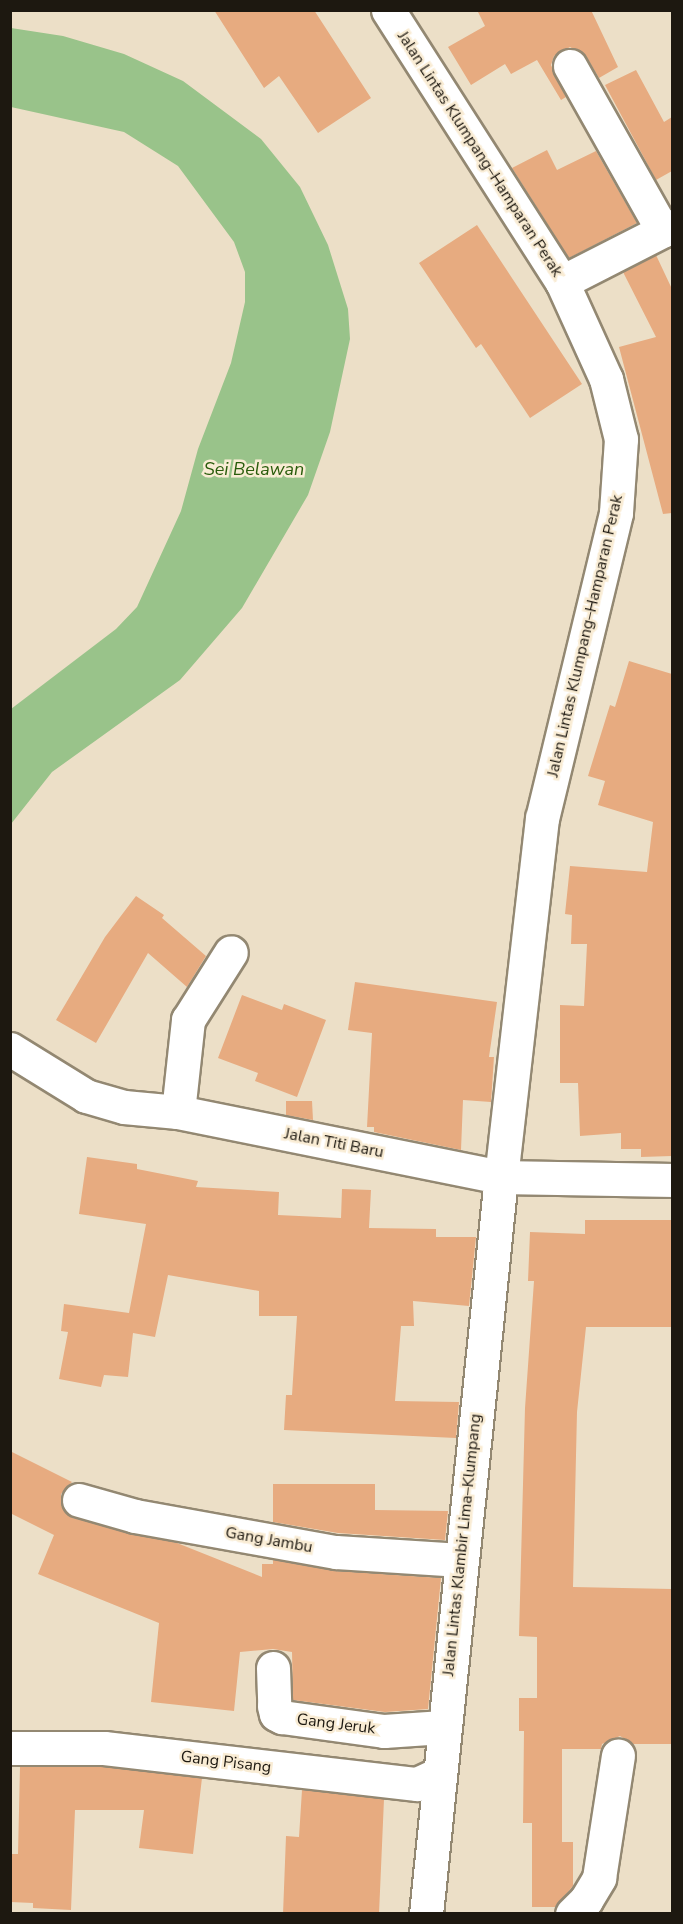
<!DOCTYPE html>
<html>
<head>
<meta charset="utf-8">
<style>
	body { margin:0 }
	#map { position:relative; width:683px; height:1924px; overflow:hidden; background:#ecdfc7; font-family:"Nunito Sans",sans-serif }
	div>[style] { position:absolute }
	.water>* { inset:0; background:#99c38a }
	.building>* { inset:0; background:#e7ab80 }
	.roads { filter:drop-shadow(2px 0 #938872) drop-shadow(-2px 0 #938872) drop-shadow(0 2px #938872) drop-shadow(0 -2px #938872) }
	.minor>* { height:33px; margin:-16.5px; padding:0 16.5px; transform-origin:16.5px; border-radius:16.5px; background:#fff }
	.major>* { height:33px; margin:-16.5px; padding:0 16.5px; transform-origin:16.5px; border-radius:16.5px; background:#fff }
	span { translate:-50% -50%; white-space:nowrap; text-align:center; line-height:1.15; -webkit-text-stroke:5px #f9ecd4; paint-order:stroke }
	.street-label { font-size:16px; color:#1d1810 }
	.water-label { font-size:18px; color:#295c0b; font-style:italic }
	.frame { position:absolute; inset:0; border:12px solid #1d1810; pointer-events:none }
</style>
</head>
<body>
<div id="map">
	<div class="water">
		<div style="clip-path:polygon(11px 28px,63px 36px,124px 54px,183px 81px,261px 139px,300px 187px,328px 245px,348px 309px,350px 339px,330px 432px,308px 495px,242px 608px,180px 680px,52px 772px,11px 824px,11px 709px,116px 629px,137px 607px,181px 511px,198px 449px,231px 363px,245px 302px,245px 272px,234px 242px,178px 166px,124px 132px,11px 107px)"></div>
	</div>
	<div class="building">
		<div style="clip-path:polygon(214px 10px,314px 10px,371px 98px,318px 133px,279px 76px,264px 88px)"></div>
		<div style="clip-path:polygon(477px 10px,591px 10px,618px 67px,599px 78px,586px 56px,570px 47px,554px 56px,551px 65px,566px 97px,561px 100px,537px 60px,511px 74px,505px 64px,471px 85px,448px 47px,485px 26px)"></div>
		<div style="clip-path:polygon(636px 70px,664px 122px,672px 117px,672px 171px,656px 180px,605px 85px)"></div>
		<div style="clip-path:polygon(547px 150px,557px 170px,596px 151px,637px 223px,569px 258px,512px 168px)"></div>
		<div style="clip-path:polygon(477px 225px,582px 384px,530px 418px,481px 344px,476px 348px,419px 263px)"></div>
		<div style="clip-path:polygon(656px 255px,672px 289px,672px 513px,663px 514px,619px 347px,656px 337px,623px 272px)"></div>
		<div style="clip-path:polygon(629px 661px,672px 674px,672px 1156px,641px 1157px,641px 1149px,621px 1149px,621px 1133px,580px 1136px,578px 1083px,560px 1083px,560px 1005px,584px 1006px,587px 944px,571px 944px,572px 915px,565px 914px,570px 866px,647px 872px,653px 822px,598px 805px,605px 781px,588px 776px,610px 705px,615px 707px)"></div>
		<div style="clip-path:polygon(136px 896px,164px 915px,162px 918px,206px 956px,187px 987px,148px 953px,96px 1043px,56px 1020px,105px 937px)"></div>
		<div style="clip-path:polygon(355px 982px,497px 1002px,489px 1057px,494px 1057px,491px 1102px,463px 1100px,461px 1150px,374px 1132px,374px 1127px,367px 1127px,372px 1033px,348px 1030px)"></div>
		<div style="clip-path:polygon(242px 995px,282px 1010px,284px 1004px,326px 1020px,297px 1097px,255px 1081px,258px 1073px,218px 1058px)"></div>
		<div style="clip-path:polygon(286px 1101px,312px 1101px,313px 1120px,286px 1115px)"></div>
		<div style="clip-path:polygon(87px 1157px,137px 1164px,137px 1169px,198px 1181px,196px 1187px,279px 1192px,278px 1215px,341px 1218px,342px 1189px,371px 1190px,369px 1228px,436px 1229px,436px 1237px,476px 1237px,469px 1306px,413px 1301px,414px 1326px,401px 1326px,395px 1401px,459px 1402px,456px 1438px,284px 1430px,286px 1395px,292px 1395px,297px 1316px,259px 1316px,259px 1291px,168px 1275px,155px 1337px,133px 1333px,128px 1377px,104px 1375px,101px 1387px,59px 1379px,68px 1332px,61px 1331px,64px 1304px,129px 1313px,146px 1224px,79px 1214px)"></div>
		<div style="clip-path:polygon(585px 1220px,672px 1220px,672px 1327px,586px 1327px,577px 1412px,573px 1587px,672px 1589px,672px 1744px,632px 1744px,620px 1736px,602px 1744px,601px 1749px,562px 1749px,562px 1842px,573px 1842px,573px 1886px,555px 1907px,532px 1907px,532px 1823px,523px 1823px,524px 1731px,519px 1731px,519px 1698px,537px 1698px,537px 1637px,519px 1636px,525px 1408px,534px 1281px,528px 1281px,530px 1232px,585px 1234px)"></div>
		<div style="clip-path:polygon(10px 1451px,72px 1482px,61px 1494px,61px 1504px,73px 1518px,177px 1543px,262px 1577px,262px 1564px,273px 1564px,273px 1560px,335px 1571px,441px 1578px,428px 1709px,385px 1712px,293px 1700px,292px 1652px,273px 1649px,240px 1652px,234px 1711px,151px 1702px,159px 1623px,38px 1574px,54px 1535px,10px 1513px)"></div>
		<div style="clip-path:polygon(273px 1484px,375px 1484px,375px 1510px,448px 1511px,445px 1540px,338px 1533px,273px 1522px)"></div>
		<div style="clip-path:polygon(20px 1767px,103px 1767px,202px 1778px,193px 1854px,139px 1848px,144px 1810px,75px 1810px,71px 1910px,33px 1908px,33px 1903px,10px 1902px,10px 1854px,18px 1854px)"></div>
		<div style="clip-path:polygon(302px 1790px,384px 1799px,379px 1914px,283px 1914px,286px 1836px,299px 1837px)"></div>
	</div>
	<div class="roads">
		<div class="minor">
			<div style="left:570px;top:66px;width:189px;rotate:60.6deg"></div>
			<div style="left:562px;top:282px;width:123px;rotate:-27deg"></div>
			<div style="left:10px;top:1049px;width:89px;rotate:31.7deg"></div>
			<div style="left:86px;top:1096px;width:40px;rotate:16deg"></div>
			<div style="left:124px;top:1107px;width:54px;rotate:5.3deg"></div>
			<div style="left:178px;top:1112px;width:329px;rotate:11.4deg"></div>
			<div style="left:501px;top:1177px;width:171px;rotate:1deg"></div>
			<div style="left:178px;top:1112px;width:93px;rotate:-83.8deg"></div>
			<div style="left:188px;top:1020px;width:80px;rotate:-57.7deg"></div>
			<div style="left:79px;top:1500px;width:58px;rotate:15.9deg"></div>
			<div style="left:135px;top:1516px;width:204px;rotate:10.2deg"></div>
			<div style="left:336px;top:1552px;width:125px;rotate:3.7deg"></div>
			<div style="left:273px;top:1668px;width:38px;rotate:88deg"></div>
			<div style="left:274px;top:1706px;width:8px;rotate:76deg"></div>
			<div style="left:276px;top:1714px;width:7px;rotate:27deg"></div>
			<div style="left:282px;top:1717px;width:103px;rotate:7.8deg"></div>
			<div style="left:384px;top:1731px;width:59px;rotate:-3.9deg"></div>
			<div style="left:10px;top:1748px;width:94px"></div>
			<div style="left:104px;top:1748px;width:315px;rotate:6.6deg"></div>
			<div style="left:417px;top:1784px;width:23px;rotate:-25deg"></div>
			<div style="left:572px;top:1914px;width:20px;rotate:-45deg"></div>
			<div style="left:586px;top:1900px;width:26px;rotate:-59deg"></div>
			<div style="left:599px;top:1878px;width:124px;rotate:-81.2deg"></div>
		</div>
		<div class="major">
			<div style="left:388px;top:10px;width:323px;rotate:57.4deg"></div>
			<div style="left:562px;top:282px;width:107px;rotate:65.6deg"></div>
			<div style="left:606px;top:379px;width:62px;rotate:76deg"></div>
			<div style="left:621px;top:439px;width:74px;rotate:93.9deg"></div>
			<div style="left:616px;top:513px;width:314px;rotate:103.6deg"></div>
			<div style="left:542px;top:818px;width:361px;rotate:96.5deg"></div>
			<div style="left:501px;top:1177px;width:741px;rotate:95.81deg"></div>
		</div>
	</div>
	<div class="street-label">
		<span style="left:480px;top:154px;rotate:57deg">Jalan Lintas Klumpang–Hamparan Perak</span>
		<span style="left:585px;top:636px;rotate:-77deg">Jalan Lintas Klumpang–Hamparan Perak</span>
		<span style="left:334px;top:1143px;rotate:11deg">Jalan Titi Baru</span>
		<span style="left:269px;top:1540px;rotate:10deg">Gang Jambu</span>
		<span style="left:462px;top:1545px;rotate:-84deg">Jalan Lintas Klambir Lima–Klumpang</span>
		<span style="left:336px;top:1724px;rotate:7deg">Gang Jeruk</span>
		<span style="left:226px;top:1762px;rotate:7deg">Gang Pisang</span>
	</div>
	<div class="water-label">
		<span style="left:254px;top:469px">Sei Belawan</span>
	</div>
	<div class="frame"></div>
</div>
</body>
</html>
